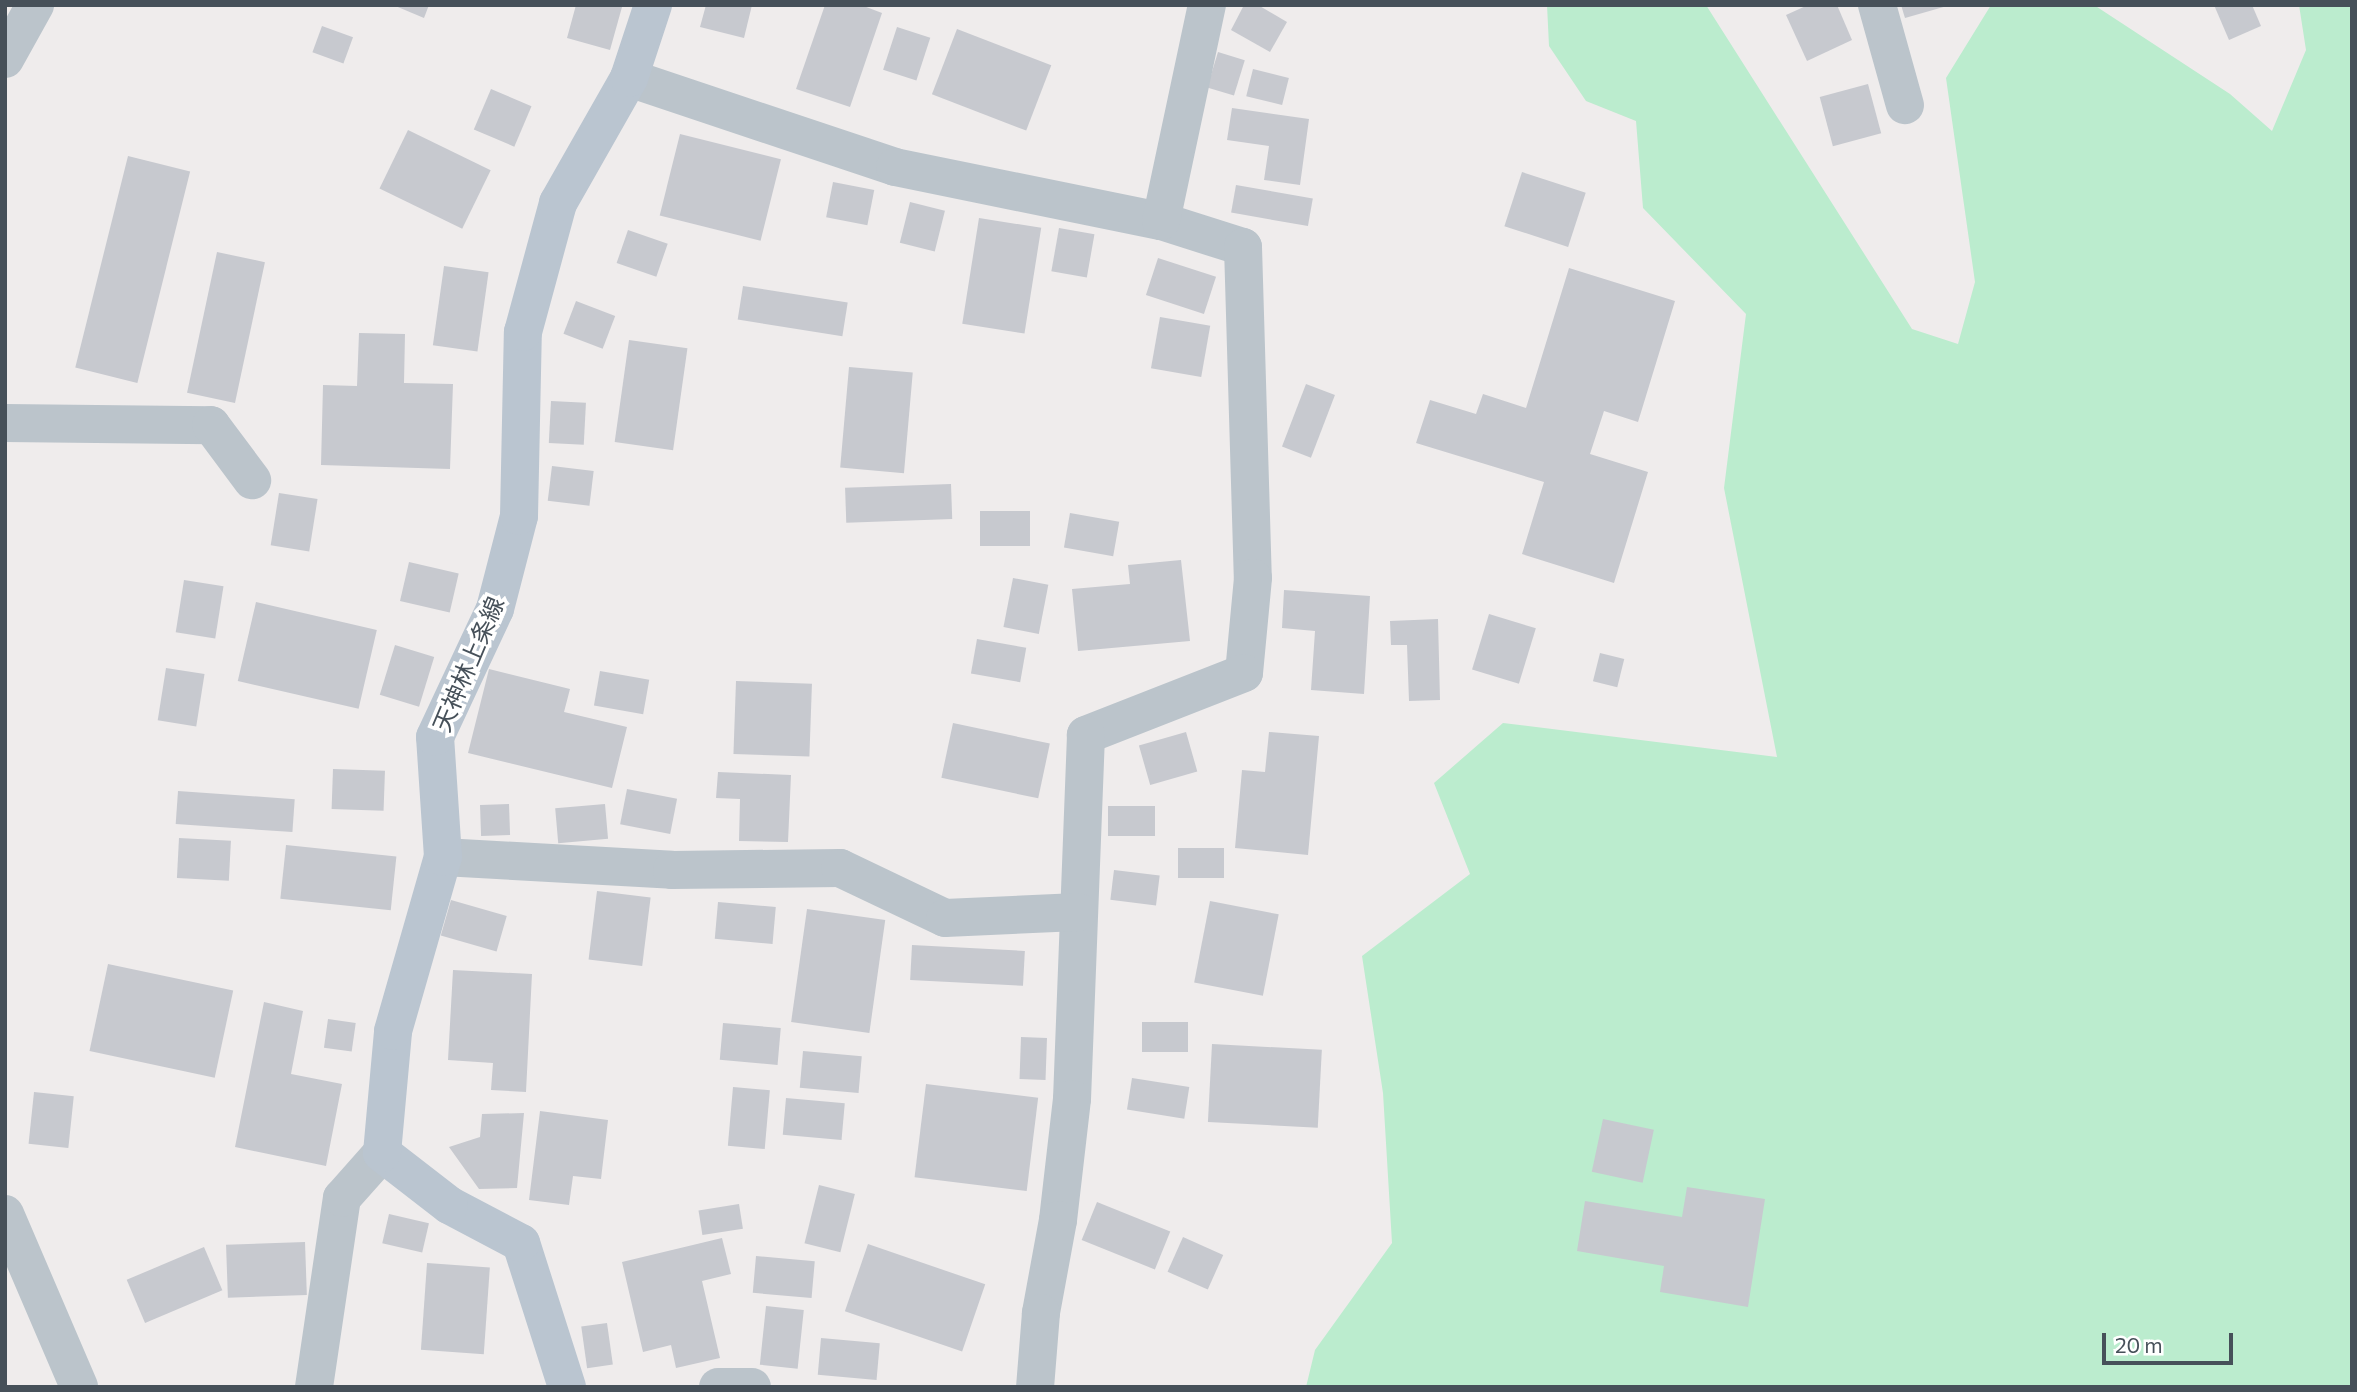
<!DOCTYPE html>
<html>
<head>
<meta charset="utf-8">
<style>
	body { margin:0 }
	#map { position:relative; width:2357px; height:1392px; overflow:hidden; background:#efecec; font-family:Commissioner,"Noto Sans JP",sans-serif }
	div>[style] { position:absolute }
	.green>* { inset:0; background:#bbecce }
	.building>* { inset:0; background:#c7c9cf; transform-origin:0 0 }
	.street>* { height:38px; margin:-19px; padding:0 19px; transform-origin:19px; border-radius:19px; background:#bbc4cb }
	.secondary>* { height:38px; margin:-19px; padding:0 19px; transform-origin:19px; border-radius:19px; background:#bac5d0 }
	span { translate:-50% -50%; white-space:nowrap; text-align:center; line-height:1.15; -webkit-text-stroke:7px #fff; paint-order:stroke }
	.street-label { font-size:24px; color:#465059 }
	.frame { position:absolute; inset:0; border:7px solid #465059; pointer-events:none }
	.scale { position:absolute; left:2102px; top:1333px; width:131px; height:32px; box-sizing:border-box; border:4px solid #465059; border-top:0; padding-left:9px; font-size:21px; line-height:24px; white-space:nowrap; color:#465059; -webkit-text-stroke:5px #fff; paint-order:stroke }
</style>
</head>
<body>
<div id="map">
	<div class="green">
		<div style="clip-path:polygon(1547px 5px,1706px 5px,1912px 329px,1958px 344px,1975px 282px,1946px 78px,1991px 5px,2094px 5px,2230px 94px,2272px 131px,2306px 50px,2299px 5px,2352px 5px,2352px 1387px,1306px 1387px,1315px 1350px,1392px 1243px,1383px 1093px,1362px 956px,1470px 874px,1434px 783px,1503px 723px,1777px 757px,1724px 488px,1746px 314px,1643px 208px,1636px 121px,1586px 101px,1549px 46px)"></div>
	</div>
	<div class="building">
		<div style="clip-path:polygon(393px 5px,429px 5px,424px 18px)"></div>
		<div style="clip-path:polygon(576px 5px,622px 7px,610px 50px,567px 38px)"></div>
		<div style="clip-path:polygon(706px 5px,752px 5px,744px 38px,700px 27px)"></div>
		<div style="clip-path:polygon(825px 5px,861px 5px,882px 13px,850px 107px,796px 89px)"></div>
		<div style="clip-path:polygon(1244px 5px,1258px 5px,1287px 22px,1270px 52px,1231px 30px)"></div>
		<div style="clip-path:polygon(1808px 5px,1837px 5px,1852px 40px,1807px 61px,1786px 15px)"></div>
		<div style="clip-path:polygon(1901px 5px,1947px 5px,1947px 6px,1905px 18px)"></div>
		<div style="clip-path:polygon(2214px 5px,2252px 5px,2261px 26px,2229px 40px)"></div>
		<div style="left:322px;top:26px;width:33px;height:28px;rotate:20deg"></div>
		<div style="left:897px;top:27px;width:35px;height:45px;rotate:18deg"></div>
		<div style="left:957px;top:29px;width:101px;height:70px;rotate:21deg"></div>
		<div style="left:1218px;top:52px;width:28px;height:37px;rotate:17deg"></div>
		<div style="left:1253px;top:69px;width:37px;height:28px;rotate:14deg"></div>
		<div style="left:1868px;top:84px;width:51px;height:50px;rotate:75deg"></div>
		<div style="left:491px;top:89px;width:44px;height:44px;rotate:23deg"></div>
		<div style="clip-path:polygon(1232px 108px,1309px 119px,1300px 185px,1264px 180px,1269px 146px,1227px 140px)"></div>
		<div style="left:408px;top:130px;width:92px;height:65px;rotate:26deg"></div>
		<div style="left:680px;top:134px;width:104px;height:84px;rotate:14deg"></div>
		<div style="left:128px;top:156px;width:64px;height:218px;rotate:14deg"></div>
		<div style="left:1522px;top:172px;width:67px;height:57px;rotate:18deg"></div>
		<div style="left:833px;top:182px;width:42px;height:36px;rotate:11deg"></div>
		<div style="left:1236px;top:185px;width:78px;height:28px;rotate:10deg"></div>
		<div style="left:910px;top:202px;width:36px;height:42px;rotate:14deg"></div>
		<div style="left:979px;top:218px;width:63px;height:107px;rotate:9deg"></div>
		<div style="left:1059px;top:228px;width:36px;height:44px;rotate:10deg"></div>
		<div style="left:628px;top:230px;width:42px;height:35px;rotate:19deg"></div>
		<div style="left:217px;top:252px;width:49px;height:144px;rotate:12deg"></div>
		<div style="left:1158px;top:258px;width:61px;height:39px;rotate:18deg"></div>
		<div style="left:444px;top:266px;width:45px;height:80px;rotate:8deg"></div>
		<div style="clip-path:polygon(1569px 268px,1675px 301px,1638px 422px,1604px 411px,1590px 454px,1648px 472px,1614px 583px,1522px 554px,1544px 482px,1416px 443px,1430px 400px,1476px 414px,1483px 394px,1526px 408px)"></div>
		<div style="left:743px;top:286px;width:106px;height:34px;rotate:9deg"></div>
		<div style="left:576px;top:301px;width:42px;height:35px;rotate:21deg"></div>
		<div style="left:1160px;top:317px;width:51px;height:52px;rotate:10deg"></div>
		<div style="clip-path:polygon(359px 333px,405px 334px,404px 383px,453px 384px,450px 469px,321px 465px,323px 385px,357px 386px)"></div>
		<div style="left:629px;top:340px;width:59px;height:103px;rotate:8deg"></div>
		<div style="left:849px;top:367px;width:64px;height:101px;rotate:5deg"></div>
		<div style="left:1306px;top:384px;width:31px;height:67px;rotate:21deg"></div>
		<div style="left:551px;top:401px;width:35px;height:42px;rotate:3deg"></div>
		<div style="left:552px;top:466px;width:42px;height:35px;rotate:7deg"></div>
		<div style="left:951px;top:484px;width:35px;height:106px;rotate:88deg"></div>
		<div style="left:279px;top:493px;width:39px;height:53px;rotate:9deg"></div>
		<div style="left:980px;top:511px;width:50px;height:35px"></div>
		<div style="left:1070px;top:513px;width:50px;height:35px;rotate:10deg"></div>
		<div style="clip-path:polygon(1181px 560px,1190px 641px,1078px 651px,1072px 589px,1130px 584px,1128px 565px)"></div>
		<div style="left:409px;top:562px;width:51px;height:40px;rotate:13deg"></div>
		<div style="left:1013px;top:578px;width:36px;height:50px;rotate:11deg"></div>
		<div style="left:184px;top:580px;width:40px;height:53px;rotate:9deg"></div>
		<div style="clip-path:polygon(1284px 590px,1370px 596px,1364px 694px,1311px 690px,1315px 631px,1282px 628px)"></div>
		<div style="left:256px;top:602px;width:124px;height:81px;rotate:13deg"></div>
		<div style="left:1489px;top:614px;width:49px;height:58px;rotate:17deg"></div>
		<div style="clip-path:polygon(1438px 619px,1440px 700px,1409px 701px,1407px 645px,1391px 645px,1390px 621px)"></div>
		<div style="left:977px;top:639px;width:50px;height:35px;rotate:10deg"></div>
		<div style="left:395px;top:645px;width:41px;height:52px;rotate:17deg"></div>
		<div style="left:1600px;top:653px;width:25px;height:29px;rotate:14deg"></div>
		<div style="left:166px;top:668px;width:39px;height:53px;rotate:9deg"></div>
		<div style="clip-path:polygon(489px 669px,570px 689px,564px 712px,627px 727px,612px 788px,468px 753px)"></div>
		<div style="left:600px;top:671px;width:50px;height:35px;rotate:10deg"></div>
		<div style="left:736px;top:681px;width:76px;height:73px;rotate:2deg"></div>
		<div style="left:953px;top:723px;width:99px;height:56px;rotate:12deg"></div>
		<div style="left:1186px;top:732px;width:41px;height:49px;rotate:74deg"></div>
		<div style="clip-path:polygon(1269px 732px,1319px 736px,1308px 855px,1235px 848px,1242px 770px,1265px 772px)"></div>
		<div style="left:333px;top:769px;width:52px;height:40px;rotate:2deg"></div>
		<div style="clip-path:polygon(718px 772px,791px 775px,788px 842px,739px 841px,740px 799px,716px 798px)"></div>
		<div style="left:627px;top:789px;width:51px;height:36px;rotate:11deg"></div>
		<div style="left:178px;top:791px;width:117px;height:33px;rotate:4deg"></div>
		<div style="left:509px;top:804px;width:31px;height:29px;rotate:88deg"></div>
		<div style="left:605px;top:804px;width:35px;height:50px;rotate:85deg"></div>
		<div style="left:1155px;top:806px;width:30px;height:47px;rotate:90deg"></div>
		<div style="left:179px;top:838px;width:52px;height:40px;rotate:3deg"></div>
		<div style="left:286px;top:845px;width:111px;height:54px;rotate:6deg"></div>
		<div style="left:1178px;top:848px;width:46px;height:30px"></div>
		<div style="left:1114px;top:870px;width:46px;height:30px;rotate:7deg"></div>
		<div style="left:597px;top:891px;width:54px;height:69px;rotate:7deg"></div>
		<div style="left:451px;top:900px;width:58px;height:37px;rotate:16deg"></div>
		<div style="left:1210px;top:901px;width:70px;height:83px;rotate:11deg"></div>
		<div style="left:718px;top:902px;width:58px;height:37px;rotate:5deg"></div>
		<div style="left:807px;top:909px;width:79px;height:114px;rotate:8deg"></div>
		<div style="left:912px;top:945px;width:113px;height:35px;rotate:3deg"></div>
		<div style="left:108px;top:964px;width:128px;height:89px;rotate:12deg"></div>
		<div style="clip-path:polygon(453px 970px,532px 974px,526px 1092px,491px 1090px,493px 1063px,448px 1060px)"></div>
		<div style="clip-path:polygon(264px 1002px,303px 1011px,291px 1074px,342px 1084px,326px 1166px,235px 1147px)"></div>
		<div style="left:328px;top:1019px;width:28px;height:29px;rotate:8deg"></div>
		<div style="left:1142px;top:1022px;width:46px;height:30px"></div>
		<div style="left:723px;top:1023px;width:58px;height:37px;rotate:5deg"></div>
		<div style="left:1021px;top:1037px;width:26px;height:42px;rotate:2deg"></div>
		<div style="left:1212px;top:1044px;width:110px;height:78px;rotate:3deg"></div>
		<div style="left:803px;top:1051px;width:59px;height:37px;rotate:5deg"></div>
		<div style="left:1132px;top:1078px;width:58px;height:32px;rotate:9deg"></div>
		<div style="left:926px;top:1084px;width:113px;height:94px;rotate:7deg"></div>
		<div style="left:733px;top:1087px;width:37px;height:59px;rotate:5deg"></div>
		<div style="left:34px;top:1092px;width:40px;height:52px;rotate:6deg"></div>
		<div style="left:786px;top:1098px;width:59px;height:37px;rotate:5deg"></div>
		<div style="clip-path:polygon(540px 1111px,608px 1120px,601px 1179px,573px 1176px,569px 1205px,529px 1200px)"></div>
		<div style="clip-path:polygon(524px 1113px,517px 1188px,479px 1189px,449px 1147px,480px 1137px,482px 1114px)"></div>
		<div style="left:1603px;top:1119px;width:52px;height:54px;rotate:12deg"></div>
		<div style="left:819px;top:1185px;width:37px;height:60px;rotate:14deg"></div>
		<div style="clip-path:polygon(1687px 1187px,1765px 1199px,1748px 1307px,1660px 1292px,1664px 1266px,1577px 1251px,1585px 1201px,1682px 1217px)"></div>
		<div style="left:1097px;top:1202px;width:79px;height:41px;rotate:22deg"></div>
		<div style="left:739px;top:1204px;width:25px;height:41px;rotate:81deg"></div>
		<div style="left:389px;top:1214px;width:41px;height:30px;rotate:13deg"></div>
		<div style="left:1183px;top:1237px;width:44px;height:38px;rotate:24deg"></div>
		<div style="clip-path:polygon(722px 1238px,731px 1274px,702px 1281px,720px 1358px,676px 1368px,671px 1345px,643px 1352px,622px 1262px)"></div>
		<div style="left:305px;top:1242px;width:53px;height:79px;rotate:88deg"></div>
		<div style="left:868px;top:1244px;width:124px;height:71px;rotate:19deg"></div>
		<div style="left:204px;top:1247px;width:47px;height:84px;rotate:67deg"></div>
		<div style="left:756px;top:1256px;width:59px;height:37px;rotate:5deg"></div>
		<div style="left:427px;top:1263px;width:63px;height:87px;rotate:4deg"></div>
		<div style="left:766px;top:1306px;width:38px;height:59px;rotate:6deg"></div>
		<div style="left:607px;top:1323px;width:42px;height:26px;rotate:82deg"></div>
		<div style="left:821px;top:1338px;width:59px;height:37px;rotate:5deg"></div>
	</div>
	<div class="street">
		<div style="left:1877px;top:5px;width:104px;rotate:74.4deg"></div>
		<div style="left:5px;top:59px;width:62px;rotate:-60.9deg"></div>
		<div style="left:629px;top:78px;width:280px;rotate:18.5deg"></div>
		<div style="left:895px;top:167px;width:271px;rotate:11.5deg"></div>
		<div style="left:1161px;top:221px;width:86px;rotate:17.6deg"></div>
		<div style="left:1243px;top:247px;width:331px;rotate:88.3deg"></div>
		<div style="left:1253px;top:578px;width:95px;rotate:95.4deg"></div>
		<div style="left:1244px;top:673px;width:170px;rotate:158.6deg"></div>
		<div style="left:1086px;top:735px;width:364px;rotate:92.2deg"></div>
		<div style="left:1072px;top:1099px;width:122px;rotate:96.6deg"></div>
		<div style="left:1058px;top:1220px;width:95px;rotate:100.4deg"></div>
		<div style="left:1041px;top:1313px;width:74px;rotate:94.6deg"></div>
		<div style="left:1161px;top:221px;width:221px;rotate:-78deg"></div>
		<div style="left:5px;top:423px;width:206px;rotate:0.6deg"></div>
		<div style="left:211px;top:425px;width:69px;rotate:53.3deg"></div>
		<div style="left:443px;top:857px;width:229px;rotate:3.2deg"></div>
		<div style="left:672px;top:870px;width:168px;rotate:-0.7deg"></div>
		<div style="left:840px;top:868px;width:116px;rotate:25.5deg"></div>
		<div style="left:945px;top:918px;width:133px;rotate:-2.6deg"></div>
		<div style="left:5px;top:1214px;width:188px;rotate:66.8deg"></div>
		<div style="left:314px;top:1387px;width:191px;rotate:-81.6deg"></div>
		<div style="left:342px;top:1198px;width:60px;rotate:-48.4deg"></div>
		<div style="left:718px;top:1387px;width:34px"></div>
	</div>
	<div class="secondary">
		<div style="left:567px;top:1387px;width:151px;rotate:-107.7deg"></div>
		<div style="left:521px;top:1243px;width:81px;rotate:-152.2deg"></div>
		<div style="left:449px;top:1205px;width:85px;rotate:-142.2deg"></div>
		<div style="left:382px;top:1153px;width:122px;rotate:-84.8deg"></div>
		<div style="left:393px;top:1031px;width:181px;rotate:-74deg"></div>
		<div style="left:443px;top:857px;width:120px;rotate:-93.8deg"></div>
		<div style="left:435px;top:737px;width:141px;rotate:-64.9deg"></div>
		<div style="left:495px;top:609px;width:96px;rotate:-75.5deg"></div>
		<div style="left:519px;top:516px;width:184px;rotate:-88.8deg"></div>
		<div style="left:523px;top:332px;width:134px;rotate:-74.8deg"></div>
		<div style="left:558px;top:203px;width:144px;rotate:-60.4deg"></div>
		<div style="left:629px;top:78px;width:77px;rotate:-71.8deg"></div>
	</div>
	<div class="street-label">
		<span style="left:468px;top:664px;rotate:-67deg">天神林上条線</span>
	</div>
	<div class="frame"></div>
	<div class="scale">20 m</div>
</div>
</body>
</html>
